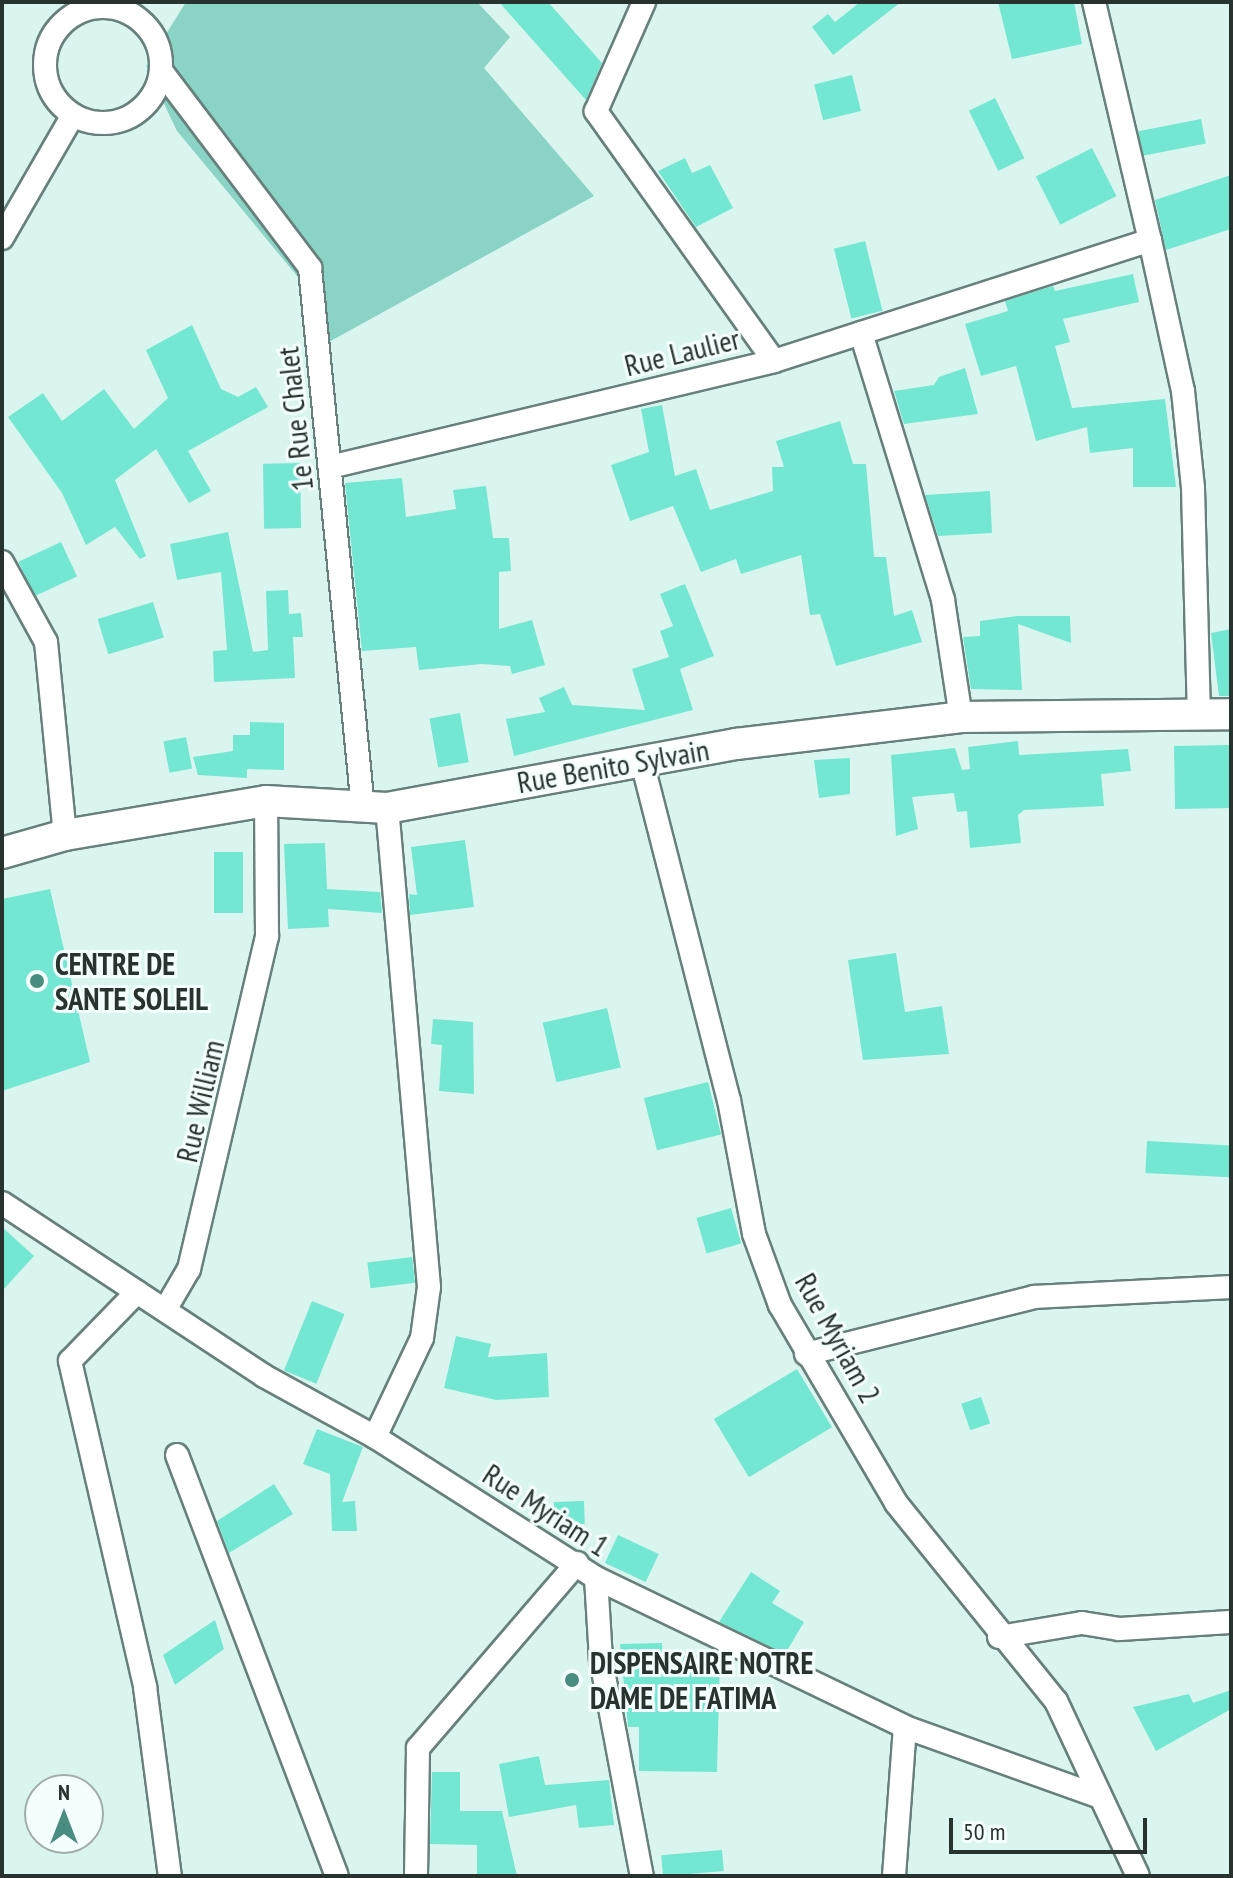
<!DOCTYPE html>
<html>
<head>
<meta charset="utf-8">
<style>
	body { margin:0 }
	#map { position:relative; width:1233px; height:1878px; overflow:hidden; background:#daf5ef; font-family:"PT Sans Narrow",sans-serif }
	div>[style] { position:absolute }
	.green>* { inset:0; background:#8ad3c5 }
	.building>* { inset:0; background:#74e7d2; transform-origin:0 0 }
	.roads { filter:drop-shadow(2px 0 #67807b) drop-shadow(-2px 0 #67807b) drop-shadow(0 2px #67807b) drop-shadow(0 -2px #67807b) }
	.street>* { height:22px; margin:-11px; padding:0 11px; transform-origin:11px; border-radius:11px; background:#fff }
	.street>.ring { margin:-11px; padding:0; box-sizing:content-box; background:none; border:22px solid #fff; border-radius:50% }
	.secondary>* { height:30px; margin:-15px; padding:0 15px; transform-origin:15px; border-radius:15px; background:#fff }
	.dots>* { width:22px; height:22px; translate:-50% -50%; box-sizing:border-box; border:4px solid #f4fefc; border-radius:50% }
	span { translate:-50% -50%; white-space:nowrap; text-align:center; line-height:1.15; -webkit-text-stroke:6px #f4fefc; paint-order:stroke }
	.street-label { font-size:30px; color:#283330 }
	.poi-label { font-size:30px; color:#283330; font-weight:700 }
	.left { translate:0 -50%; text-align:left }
	.frame { position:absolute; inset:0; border:4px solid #283330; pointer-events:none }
	.north { position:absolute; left:24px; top:1774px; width:80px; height:80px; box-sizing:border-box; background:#f4fefc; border:2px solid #a2adaa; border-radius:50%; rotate:0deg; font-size:22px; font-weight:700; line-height:32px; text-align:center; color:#283330 }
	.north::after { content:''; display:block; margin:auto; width:28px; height:36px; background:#498d81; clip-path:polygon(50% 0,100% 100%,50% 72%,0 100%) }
	.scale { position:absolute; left:949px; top:1818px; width:198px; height:36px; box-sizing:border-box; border:4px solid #283330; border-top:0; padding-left:10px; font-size:24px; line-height:28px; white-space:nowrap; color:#283330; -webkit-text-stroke:6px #f4fefc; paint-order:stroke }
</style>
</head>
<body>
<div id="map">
	<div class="green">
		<div style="clip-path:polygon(186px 2px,477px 2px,510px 37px,484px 68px,594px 196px,327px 343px,317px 300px,177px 131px,146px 66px)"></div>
	</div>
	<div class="building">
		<div style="clip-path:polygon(499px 2px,548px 2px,602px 63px,586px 100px)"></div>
		<div style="clip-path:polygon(860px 2px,901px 2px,833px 55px,812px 27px,828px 14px,835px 22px)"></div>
		<div style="clip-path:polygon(998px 2px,1074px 2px,1082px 44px,1012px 59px)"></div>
		<div style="left:852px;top:75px;width:37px;height:39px;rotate:76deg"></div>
		<div style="left:995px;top:98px;width:67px;height:29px;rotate:64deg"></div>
		<div style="left:1201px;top:119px;width:25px;height:64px;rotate:79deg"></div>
		<div style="left:1092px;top:148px;width:54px;height:63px;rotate:63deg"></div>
		<div style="clip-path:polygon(685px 158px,692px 173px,710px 165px,733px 208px,696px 227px,658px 171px)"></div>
		<div style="clip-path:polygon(1231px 175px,1231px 229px,1166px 250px,1155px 200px)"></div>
		<div style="left:865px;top:241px;width:72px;height:32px;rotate:76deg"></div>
		<div style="clip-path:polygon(1133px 274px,1139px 302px,1063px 319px,1070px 342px,1055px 346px,1072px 408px,1165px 399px,1176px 487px,1133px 487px,1133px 448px,1090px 453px,1087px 427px,1036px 441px,1016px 366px,981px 376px,965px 324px,1008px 311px,1005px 301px,1053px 286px,1055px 291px)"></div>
		<div style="clip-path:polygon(192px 325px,221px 389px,238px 397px,256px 387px,268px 407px,188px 451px,211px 491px,189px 503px,156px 449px,115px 480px,146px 556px,140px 559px,115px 527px,86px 545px,62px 493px,8px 417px,43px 393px,62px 421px,104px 389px,134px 429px,168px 398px,146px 350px)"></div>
		<div style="clip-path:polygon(965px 368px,978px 414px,904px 424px,894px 391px,934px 385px,939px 377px)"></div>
		<div style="clip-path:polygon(662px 405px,675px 476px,696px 469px,710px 510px,773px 491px,772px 467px,784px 467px,776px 441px,840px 421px,853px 464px,866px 464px,874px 557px,886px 557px,894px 616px,912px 610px,922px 642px,836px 666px,820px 614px,810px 615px,801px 555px,741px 574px,736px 559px,701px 572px,673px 506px,630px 521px,611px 465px,649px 452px,641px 409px)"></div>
		<div style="left:300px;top:463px;width:65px;height:37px;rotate:89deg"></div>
		<div style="clip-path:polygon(402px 478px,406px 517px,456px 509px,453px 490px,486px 486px,493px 538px,509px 538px,511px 571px,499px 572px,499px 629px,532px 620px,545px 665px,512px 674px,510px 666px,482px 664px,419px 670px,416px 647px,362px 651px,345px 483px)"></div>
		<div style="clip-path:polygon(990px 491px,992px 533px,938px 536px,925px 495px)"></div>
		<div style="clip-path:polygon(228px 532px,253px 652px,268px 650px,266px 591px,288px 590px,289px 614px,301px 613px,303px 637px,293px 637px,295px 678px,214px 682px,213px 651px,227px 650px,221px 572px,177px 580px,170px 544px)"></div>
		<div style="left:61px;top:542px;width:38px;height:47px;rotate:65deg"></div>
		<div style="clip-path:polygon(685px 584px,714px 656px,680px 669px,693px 710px,514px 756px,506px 719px,545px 712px,539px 698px,564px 687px,572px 705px,645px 710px,632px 669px,669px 657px,660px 631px,673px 626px,660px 594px)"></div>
		<div style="left:153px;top:602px;width:37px;height:58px;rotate:73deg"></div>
		<div style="clip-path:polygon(1017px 616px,1070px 616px,1071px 643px,1018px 624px,1022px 690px,971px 689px,963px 637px,980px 636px,980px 621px)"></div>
		<div style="clip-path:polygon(1231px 629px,1231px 696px,1219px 696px,1211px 633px)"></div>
		<div style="left:460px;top:713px;width:50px;height:31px;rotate:80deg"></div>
		<div style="clip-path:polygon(250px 722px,284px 723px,284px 770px,247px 769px,247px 778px,198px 775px,193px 757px,233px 751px,233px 735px,250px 735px)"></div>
		<div style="left:186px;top:737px;width:32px;height:23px;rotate:79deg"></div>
		<div style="clip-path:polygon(1018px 741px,1019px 755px,1128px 749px,1131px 771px,1101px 774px,1104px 806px,1024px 810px,1018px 815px,1021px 843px,970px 848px,967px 811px,957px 812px,954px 793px,912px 797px,918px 829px,896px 836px,891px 755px,955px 748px,962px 770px,970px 769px,968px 747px)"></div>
		<div style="left:1230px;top:745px;width:63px;height:56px;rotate:89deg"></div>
		<div style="clip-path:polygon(850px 758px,850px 794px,819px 798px,814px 760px)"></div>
		<div style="clip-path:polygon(465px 840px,474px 907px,410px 915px,409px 894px,417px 895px,411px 847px)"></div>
		<div style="clip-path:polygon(325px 843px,327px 889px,380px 892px,382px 913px,328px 909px,329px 927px,288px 929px,284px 844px)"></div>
		<div style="left:214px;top:852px;width:29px;height:61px"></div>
		<div style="clip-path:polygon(50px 889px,90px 1062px,2px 1091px,2px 899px)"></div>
		<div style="clip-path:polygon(896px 953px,905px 1012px,942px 1006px,949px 1054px,863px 1060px,848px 960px)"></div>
		<div style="left:607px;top:1008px;width:61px;height:66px;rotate:77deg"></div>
		<div style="clip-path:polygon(433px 1019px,473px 1022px,474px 1094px,439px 1091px,442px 1045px,431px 1044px)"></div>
		<div style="left:708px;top:1082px;width:54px;height:66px;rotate:76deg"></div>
		<div style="left:1147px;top:1141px;width:84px;height:32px;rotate:3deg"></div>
		<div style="left:731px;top:1208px;width:37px;height:36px;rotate:74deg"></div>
		<div style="clip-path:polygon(2px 1227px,34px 1256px,2px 1291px)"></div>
		<div style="left:412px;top:1257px;width:26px;height:45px;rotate:83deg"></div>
		<div style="left:312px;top:1301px;width:35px;height:75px;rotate:22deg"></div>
		<div style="clip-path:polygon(456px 1336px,491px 1344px,488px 1357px,547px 1353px,549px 1397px,496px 1400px,444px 1388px)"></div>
		<div style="left:797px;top:1369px;width:68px;height:97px;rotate:59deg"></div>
		<div style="left:981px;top:1397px;width:28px;height:21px;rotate:71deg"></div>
		<div style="clip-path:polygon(317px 1429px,363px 1447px,342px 1502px,355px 1501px,357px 1531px,332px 1531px,330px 1474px,303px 1464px)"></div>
		<div style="clip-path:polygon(274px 1484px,293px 1514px,229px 1553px,217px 1521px)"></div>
		<div style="left:584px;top:1501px;width:23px;height:30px;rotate:88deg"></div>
		<div style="left:618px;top:1535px;width:45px;height:31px;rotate:25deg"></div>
		<div style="clip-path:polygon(751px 1572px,780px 1591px,772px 1603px,804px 1622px,785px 1654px,719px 1622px)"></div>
		<div style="clip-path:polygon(215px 1620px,224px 1649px,175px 1685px,163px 1655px)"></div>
		<div style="clip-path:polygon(662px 1643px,663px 1656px,720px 1655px,717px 1772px,639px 1771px,639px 1727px,628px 1727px,620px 1644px)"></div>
		<div style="clip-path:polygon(1231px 1690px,1231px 1709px,1156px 1751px,1133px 1707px,1189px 1694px,1193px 1703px)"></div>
		<div style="clip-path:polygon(539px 1756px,545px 1785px,609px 1780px,614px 1825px,579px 1828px,576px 1805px,509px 1817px,499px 1764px)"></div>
		<div style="clip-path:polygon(432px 1772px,460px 1772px,460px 1811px,502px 1811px,517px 1876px,477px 1876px,477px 1845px,430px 1844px)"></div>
		<div style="left:722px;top:1850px;width:21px;height:61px;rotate:85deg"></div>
	</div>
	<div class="roads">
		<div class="street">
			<div style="left:1094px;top:2px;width:244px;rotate:76.8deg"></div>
			<div class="ring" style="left:45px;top:7px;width:94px;height:94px"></div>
			<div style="left:162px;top:72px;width:246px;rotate:52.9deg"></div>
			<div style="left:310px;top:268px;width:544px;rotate:84.4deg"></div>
			<div style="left:2px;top:238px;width:142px;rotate:-60deg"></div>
			<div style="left:861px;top:333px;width:279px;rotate:72.9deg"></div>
			<div style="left:943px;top:600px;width:118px;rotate:81.3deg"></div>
			<div style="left:774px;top:361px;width:395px;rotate:-17.8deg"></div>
			<div style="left:1150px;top:240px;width:155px;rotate:77.7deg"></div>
			<div style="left:1183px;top:391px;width:98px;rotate:84.1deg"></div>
			<div style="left:1193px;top:488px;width:227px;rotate:88.5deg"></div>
			<div style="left:330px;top:467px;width:456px;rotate:-13.4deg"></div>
			<div style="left:774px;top:361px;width:307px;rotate:-125.5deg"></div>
			<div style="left:596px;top:111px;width:119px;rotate:-66.2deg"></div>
			<div style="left:2px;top:562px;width:91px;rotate:61.2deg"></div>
			<div style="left:46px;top:642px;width:194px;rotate:84.4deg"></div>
			<div style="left:641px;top:758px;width:353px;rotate:75.6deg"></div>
			<div style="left:729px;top:1100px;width:136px;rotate:79.4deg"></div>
			<div style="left:754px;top:1234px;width:76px;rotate:69.9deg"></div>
			<div style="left:780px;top:1305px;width:229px;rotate:59.6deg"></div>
			<div style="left:896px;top:1503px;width:255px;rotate:51.1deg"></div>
			<div style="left:1056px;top:1701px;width:193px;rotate:64.9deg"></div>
			<div style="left:2px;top:1203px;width:314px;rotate:33.4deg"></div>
			<div style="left:264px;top:1376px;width:127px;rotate:28.8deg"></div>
			<div style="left:375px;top:1437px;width:262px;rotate:32.5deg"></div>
			<div style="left:596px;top:1578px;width:343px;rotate:25.7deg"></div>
			<div style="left:905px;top:1727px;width:202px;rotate:19.7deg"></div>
			<div style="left:137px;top:1292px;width:96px;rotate:134.2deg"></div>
			<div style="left:70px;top:1361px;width:335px;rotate:77deg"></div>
			<div style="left:145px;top:1687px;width:191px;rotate:82.5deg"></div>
			<div style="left:165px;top:1310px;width:48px;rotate:-59.7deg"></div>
			<div style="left:189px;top:1269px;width:342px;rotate:-76.8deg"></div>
			<div style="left:267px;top:936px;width:135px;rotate:-90.4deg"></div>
			<div style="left:806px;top:1354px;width:235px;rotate:-14deg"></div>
			<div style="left:1034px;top:1297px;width:197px;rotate:-2.9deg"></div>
			<div style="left:375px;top:1437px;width:110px;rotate:-64.6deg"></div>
			<div style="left:422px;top:1338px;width:51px;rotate:-82.2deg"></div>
			<div style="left:429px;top:1287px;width:481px;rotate:-95deg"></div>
			<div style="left:177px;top:1455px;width:450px;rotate:69.2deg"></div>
			<div style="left:596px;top:1578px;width:82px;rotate:86.5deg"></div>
			<div style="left:601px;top:1660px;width:220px;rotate:79.3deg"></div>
			<div style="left:999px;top:1637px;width:84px;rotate:-9.6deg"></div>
			<div style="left:1082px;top:1623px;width:37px;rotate:9deg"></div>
			<div style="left:1119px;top:1629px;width:112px;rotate:-3.6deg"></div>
			<div style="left:416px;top:1876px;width:128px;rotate:-89.1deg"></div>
			<div style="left:418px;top:1748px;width:244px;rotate:-49.3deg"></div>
			<div style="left:894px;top:1876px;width:149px;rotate:-85.8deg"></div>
		</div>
		<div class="secondary">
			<div style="left:2px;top:853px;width:66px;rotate:-15.9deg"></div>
			<div style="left:65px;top:835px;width:204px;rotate:-9.6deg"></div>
			<div style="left:266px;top:801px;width:121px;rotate:3.3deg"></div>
			<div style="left:387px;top:808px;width:355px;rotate:-10.4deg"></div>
			<div style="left:736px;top:744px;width:227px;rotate:-6.8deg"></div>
			<div style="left:961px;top:717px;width:270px;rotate:-0.6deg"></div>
		</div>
	</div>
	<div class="dots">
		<div style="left:37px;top:981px;background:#498d81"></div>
		<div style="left:572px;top:1680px;background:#498d81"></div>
	</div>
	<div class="street-label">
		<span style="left:682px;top:352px;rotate:-14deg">Rue Laulier</span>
		<span style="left:295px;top:419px;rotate:-96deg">1e Rue Chalet</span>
		<span style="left:613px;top:766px;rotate:-10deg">Rue Benito Sylvain</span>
		<span style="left:200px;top:1101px;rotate:-77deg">Rue William</span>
		<span style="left:838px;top:1338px;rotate:61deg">Rue Myriam 2</span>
		<span style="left:546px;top:1510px;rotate:33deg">Rue Myriam 1</span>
	</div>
	<div class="poi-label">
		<span class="left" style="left:55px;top:981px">CENTRE DE<br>SANTE SOLEIL</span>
		<span class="left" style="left:590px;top:1680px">DISPENSAIRE NOTRE<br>DAME DE FATIMA</span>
	</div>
	<div class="frame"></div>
	<div class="north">N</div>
	<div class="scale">50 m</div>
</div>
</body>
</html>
